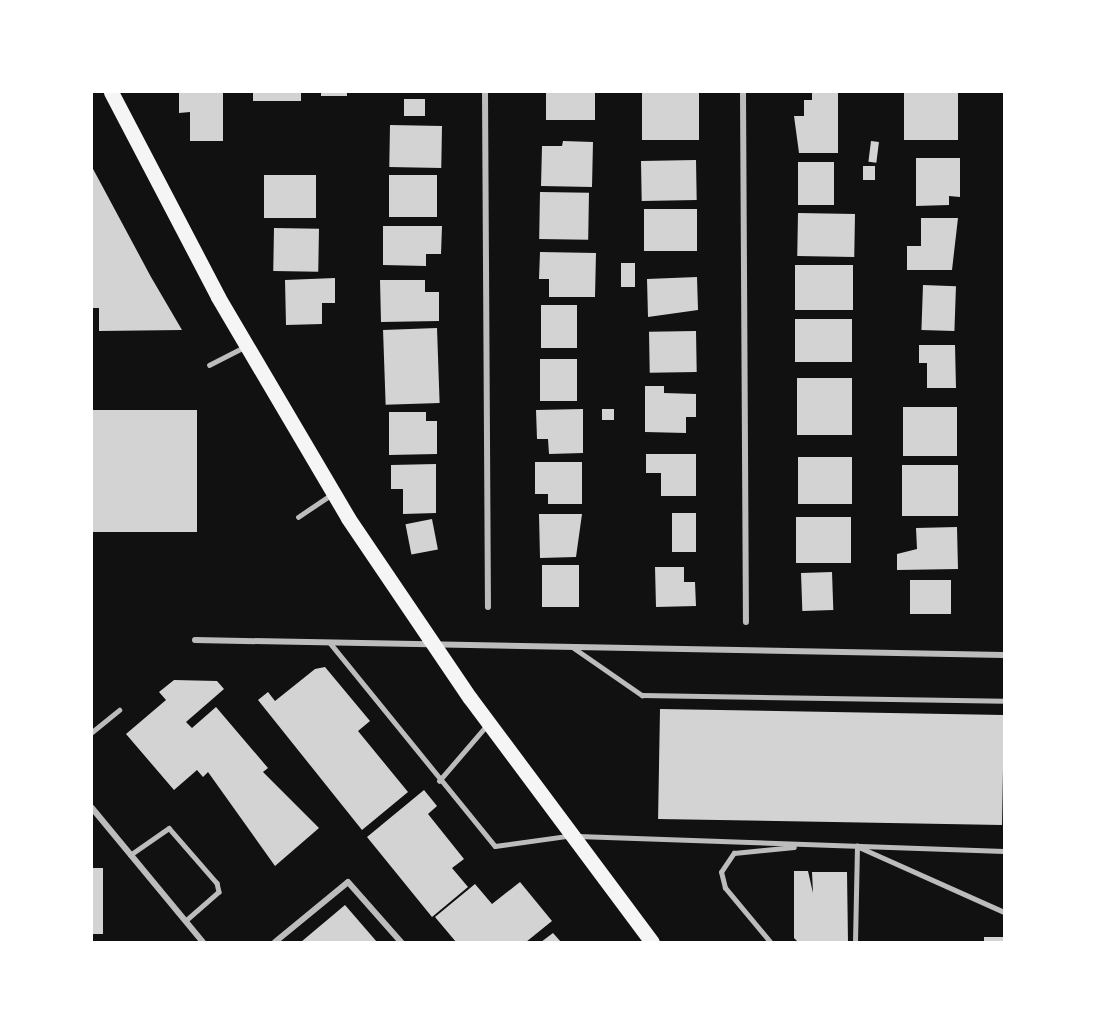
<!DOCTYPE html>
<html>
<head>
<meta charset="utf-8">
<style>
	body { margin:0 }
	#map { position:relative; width:1096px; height:1034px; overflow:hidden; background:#111; font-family:Signika,sans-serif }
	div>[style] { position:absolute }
	.building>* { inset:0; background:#d3d3d3; transform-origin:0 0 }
	.service>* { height:4.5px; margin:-2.25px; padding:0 2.25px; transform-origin:2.25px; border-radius:2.25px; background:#bcbcbc }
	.minor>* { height:6px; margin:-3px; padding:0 3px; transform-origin:3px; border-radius:3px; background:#bcbcbc }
	.primary>* { height:15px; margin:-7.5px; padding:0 7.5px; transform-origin:7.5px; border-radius:7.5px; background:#f5f5f5 }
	span { translate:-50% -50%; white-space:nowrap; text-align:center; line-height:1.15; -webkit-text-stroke:4.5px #fff; paint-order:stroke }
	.frame { position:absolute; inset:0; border:93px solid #fff; pointer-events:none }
</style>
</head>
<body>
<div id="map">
	<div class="building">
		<div style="clip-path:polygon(179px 92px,223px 92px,223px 141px,190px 141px,190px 112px,179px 113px)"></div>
		<div style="left:253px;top:92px;width:48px;height:9px"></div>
		<div style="left:321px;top:92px;width:26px;height:4px"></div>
		<div style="left:546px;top:92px;width:49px;height:28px"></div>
		<div style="left:642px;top:92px;width:57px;height:48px"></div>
		<div style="clip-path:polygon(812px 92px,838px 92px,838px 153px,799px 153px,794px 116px,804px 116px,804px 100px,812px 100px)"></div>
		<div style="left:904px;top:92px;width:54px;height:48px"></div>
		<div style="left:404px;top:99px;width:21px;height:17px"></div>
		<div style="left:390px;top:125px;width:52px;height:42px;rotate:1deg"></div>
		<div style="clip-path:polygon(563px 141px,593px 142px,592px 187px,541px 186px,542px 146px,562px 146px)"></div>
		<div style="left:871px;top:141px;width:8px;height:21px;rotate:7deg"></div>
		<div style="clip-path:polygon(916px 158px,960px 158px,960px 197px,949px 196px,949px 205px,916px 206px)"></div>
		<div style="left:696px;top:160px;width:40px;height:55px;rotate:89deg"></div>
		<div style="left:798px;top:162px;width:36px;height:43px"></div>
		<div style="left:863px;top:166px;width:12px;height:14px"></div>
		<div style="clip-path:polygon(92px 167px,151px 277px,182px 330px,99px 331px,99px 308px,92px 308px)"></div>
		<div style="left:316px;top:175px;width:43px;height:52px;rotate:90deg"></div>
		<div style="left:389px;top:175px;width:48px;height:42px"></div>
		<div style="left:540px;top:192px;width:49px;height:47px;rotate:1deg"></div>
		<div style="left:644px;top:209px;width:53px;height:42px"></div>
		<div style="left:798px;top:213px;width:57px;height:43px;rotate:1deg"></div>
		<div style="clip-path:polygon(921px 218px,958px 218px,952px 270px,907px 270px,907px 246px,921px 246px)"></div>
		<div style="clip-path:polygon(383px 226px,442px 226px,441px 254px,426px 254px,426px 266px,383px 265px)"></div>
		<div style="left:274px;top:228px;width:45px;height:43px;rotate:1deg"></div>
		<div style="clip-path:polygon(540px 252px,596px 253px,595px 297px,549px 297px,549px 279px,539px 279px)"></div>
		<div style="left:621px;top:263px;width:14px;height:24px"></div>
		<div style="left:795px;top:265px;width:58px;height:45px"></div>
		<div style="clip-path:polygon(697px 277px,698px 310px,648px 317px,647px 279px)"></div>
		<div style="clip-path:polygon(335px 278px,335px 303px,322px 303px,322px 324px,286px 325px,285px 280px)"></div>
		<div style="clip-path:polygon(380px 280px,425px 280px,425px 292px,439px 292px,439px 321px,381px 322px)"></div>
		<div style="left:923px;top:285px;width:33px;height:45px;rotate:2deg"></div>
		<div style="left:577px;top:305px;width:43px;height:36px;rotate:90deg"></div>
		<div style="left:795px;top:319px;width:57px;height:43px"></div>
		<div style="left:437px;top:328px;width:75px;height:54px;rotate:88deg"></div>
		<div style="left:696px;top:331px;width:41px;height:47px;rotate:89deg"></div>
		<div style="clip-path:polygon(919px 345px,955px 345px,956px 388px,927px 388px,927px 363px,919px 363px)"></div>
		<div style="left:540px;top:359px;width:37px;height:42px"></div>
		<div style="left:797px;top:378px;width:55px;height:57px"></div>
		<div style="clip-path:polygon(645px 386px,664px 386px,664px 393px,696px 394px,696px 417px,686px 417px,686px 433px,645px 432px)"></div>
		<div style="left:903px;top:407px;width:54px;height:49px"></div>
		<div style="clip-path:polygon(583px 409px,583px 453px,549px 454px,548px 439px,537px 439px,536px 410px)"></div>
		<div style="left:602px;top:409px;width:12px;height:11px"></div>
		<div style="left:92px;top:410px;width:105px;height:122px"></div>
		<div style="clip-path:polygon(389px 412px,426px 412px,426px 421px,437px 421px,437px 454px,389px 455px)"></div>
		<div style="clip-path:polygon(646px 454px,696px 454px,696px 496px,661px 496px,661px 473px,646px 473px)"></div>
		<div style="left:798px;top:457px;width:54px;height:47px"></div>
		<div style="clip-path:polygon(535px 462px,582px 462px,582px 504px,548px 504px,548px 494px,535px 494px)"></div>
		<div style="clip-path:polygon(436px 464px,436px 513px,403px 514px,403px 489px,391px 489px,391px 465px)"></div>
		<div style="left:902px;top:465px;width:56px;height:51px"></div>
		<div style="left:672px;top:513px;width:24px;height:39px"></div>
		<div style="clip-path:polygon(539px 514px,582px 514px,576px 557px,540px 558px)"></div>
		<div style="left:851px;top:517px;width:46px;height:55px;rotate:90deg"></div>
		<div style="left:432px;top:519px;width:31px;height:27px;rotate:79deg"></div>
		<div style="clip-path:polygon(957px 527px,958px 569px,897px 570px,897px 554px,917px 549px,916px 528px)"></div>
		<div style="left:579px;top:565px;width:42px;height:37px;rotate:90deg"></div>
		<div style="clip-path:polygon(655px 567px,684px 567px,684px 582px,695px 582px,696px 606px,656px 607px)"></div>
		<div style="left:832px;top:572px;width:38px;height:31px;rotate:88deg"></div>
		<div style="left:910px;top:580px;width:41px;height:34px"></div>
		<div style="clip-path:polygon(325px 667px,370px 721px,358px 731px,408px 792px,362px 830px,258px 700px,268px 692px,275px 701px,315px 669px)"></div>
		<div style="clip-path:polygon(174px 680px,217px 681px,224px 689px,186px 722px,192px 728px,216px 707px,268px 768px,263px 772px,319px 828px,275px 866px,208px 772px,203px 777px,197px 770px,174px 790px,126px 734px,166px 700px,159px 692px)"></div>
		<div style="left:660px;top:709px;width:344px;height:110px;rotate:1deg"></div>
		<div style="clip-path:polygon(424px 790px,437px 806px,428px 814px,464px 859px,452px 868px,468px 887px,432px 917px,367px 837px)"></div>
		<div style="left:92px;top:868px;width:11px;height:66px"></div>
		<div style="clip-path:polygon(794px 871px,808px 871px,813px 893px,812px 872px,847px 872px,848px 942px,798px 942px,794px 938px)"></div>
		<div style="clip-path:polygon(520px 882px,552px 921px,526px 942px,456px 942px,435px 917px,475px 884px,492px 904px)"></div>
		<div style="clip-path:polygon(345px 905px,377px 942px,301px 942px)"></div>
		<div style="clip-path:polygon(553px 933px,561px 942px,541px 942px)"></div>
		<div style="left:984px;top:937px;width:19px;height:5px"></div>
	</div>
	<div class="service">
		<div style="left:209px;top:365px;width:39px;rotate:-27deg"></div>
		<div style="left:298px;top:517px;width:40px;rotate:-34deg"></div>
		<div style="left:331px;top:644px;width:260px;rotate:50.9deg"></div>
		<div style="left:495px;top:846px;width:73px;rotate:-7.9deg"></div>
		<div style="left:574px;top:648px;width:83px;rotate:34.7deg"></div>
		<div style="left:642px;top:695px;width:362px;rotate:0.9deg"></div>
		<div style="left:92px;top:732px;width:35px;rotate:-39deg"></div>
		<div style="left:439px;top:781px;width:74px;rotate:-49.4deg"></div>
		<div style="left:578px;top:836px;width:426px;rotate:2deg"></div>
		<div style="left:859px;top:847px;width:159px;rotate:24.1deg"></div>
		<div style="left:130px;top:855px;width:47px;rotate:-34.7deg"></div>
		<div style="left:169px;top:828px;width:73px;rotate:48.9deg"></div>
		<div style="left:217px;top:883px;width:9px;rotate:77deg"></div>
		<div style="left:219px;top:892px;width:44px;rotate:138.7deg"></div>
		<div style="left:770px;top:942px;width:70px;rotate:-129.8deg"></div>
		<div style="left:725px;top:888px;width:16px;rotate:-104deg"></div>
		<div style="left:721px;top:872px;width:23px;rotate:-56deg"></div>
		<div style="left:734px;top:853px;width:60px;rotate:-5.7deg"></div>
		<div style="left:855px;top:942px;width:96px;rotate:-88.8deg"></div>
	</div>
	<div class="minor">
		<div style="left:485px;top:92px;width:515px;rotate:89.67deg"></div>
		<div style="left:743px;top:92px;width:530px;rotate:89.68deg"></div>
		<div style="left:195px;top:640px;width:809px;rotate:1.06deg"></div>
		<div style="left:92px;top:808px;width:174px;rotate:50.4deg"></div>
		<div style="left:275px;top:942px;width:94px;rotate:-39.4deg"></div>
		<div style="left:348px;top:882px;width:80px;rotate:48.5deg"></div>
	</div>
	<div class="primary">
		<div style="left:111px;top:92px;width:231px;rotate:62.4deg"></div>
		<div style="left:218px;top:297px;width:256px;rotate:59.5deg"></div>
		<div style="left:348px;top:518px;width:217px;rotate:55.9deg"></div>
		<div style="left:470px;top:698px;width:304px;rotate:53.3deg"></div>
	</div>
	<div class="frame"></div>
</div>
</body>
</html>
